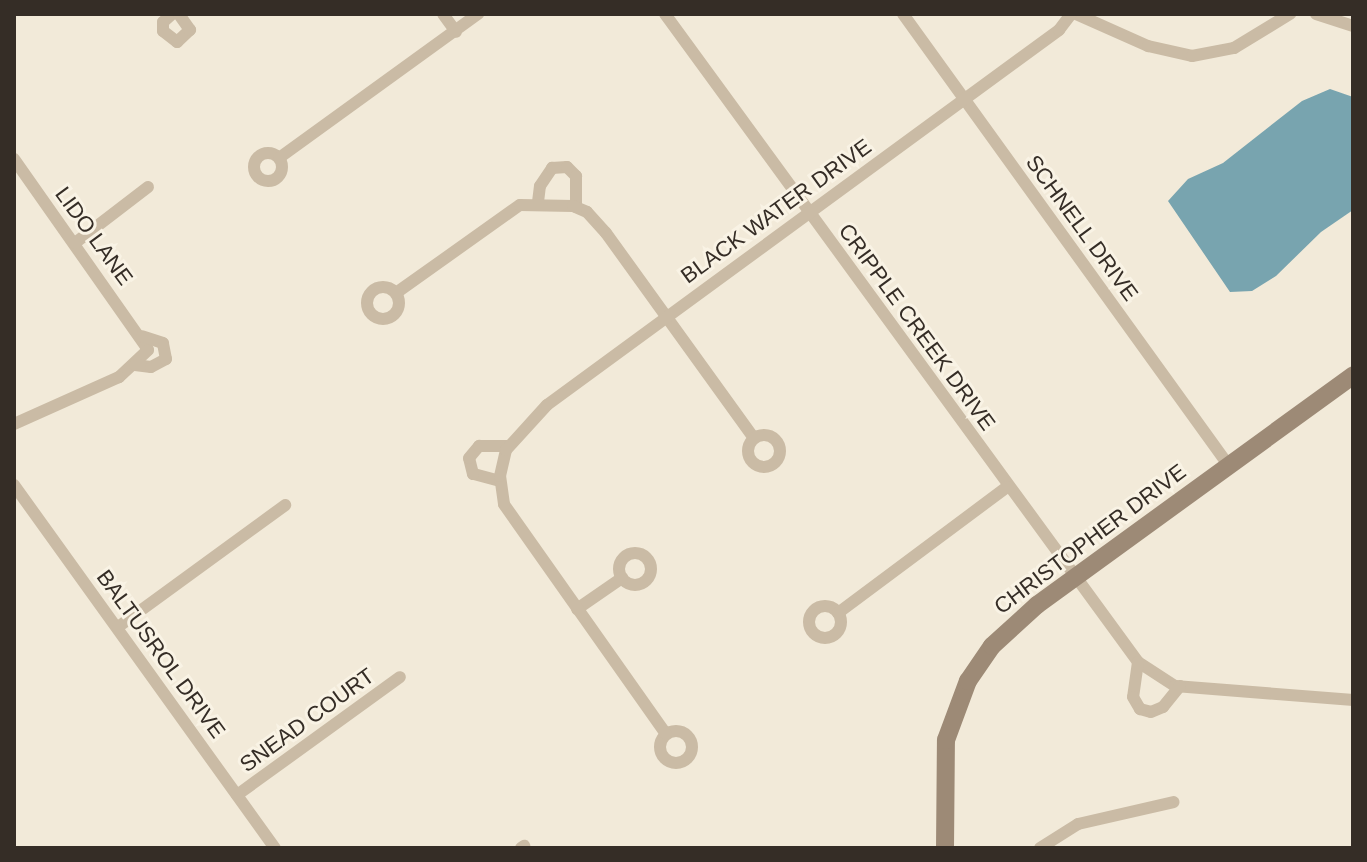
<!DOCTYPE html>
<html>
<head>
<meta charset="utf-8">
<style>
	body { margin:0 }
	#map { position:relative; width:1367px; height:862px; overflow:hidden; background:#f2ead9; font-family:Helvetica,sans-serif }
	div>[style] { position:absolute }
	.water>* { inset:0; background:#78a4af }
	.street>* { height:12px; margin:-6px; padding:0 6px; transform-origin:6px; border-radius:6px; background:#cabba5 }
	.street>.ring { margin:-6px; padding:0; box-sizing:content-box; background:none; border:12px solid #cabba5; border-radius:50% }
	.secondary>* { height:18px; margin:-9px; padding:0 9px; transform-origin:9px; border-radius:9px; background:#9d8a76 }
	span { translate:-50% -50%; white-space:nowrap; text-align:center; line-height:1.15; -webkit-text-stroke:6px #f9f3e5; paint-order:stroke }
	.street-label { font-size:22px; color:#352d26 }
	.frame { position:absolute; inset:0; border:16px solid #352d26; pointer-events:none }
</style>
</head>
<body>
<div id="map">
	<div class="water">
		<div style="clip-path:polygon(1330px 89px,1353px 97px,1353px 210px,1321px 232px,1276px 276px,1252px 291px,1230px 292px,1168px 201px,1188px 179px,1223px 163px,1302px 101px)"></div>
	</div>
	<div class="street">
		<div style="left:172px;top:14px;width:12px;rotate:138deg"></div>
		<div style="left:163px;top:22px;width:9px;rotate:90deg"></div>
		<div style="left:163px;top:31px;width:18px;rotate:38deg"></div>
		<div style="left:177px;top:42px;width:18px;rotate:-43deg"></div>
		<div style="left:190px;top:30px;width:19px;rotate:-125deg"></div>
		<div style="left:443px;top:14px;width:22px;rotate:54deg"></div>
		<div style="left:665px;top:14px;width:802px;rotate:53.87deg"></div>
		<div style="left:1138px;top:662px;width:44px;rotate:33deg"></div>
		<div style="left:1175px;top:686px;width:179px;rotate:4.5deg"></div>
		<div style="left:903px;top:14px;width:557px;rotate:54.2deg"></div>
		<div style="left:1076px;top:14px;width:79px;rotate:24deg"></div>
		<div style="left:1148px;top:46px;width:45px;rotate:12.8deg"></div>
		<div style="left:1192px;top:56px;width:43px;rotate:-10.8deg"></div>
		<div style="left:1234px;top:48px;width:66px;rotate:-31.3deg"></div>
		<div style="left:1316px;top:14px;width:39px;rotate:18deg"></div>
		<div class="ring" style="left:254px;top:153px;width:16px;height:16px"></div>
		<div style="left:279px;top:158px;width:246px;rotate:-35.9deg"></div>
		<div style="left:14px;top:159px;width:233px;rotate:54.9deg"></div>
		<div style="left:148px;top:350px;width:40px;rotate:137deg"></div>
		<div style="left:119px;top:377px;width:115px;rotate:155.9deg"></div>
		<div style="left:538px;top:202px;width:16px;rotate:-83deg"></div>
		<div style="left:540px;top:186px;width:22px;rotate:-56deg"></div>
		<div style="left:552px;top:168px;width:15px;rotate:-4deg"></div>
		<div style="left:567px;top:167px;width:13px;rotate:45deg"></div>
		<div style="left:576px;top:176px;width:31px;rotate:90deg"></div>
		<div style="left:75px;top:243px;width:92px;rotate:-37.5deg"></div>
		<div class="ring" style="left:367px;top:287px;width:20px;height:20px"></div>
		<div style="left:396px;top:293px;width:152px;rotate:-35.4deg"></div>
		<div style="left:520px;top:205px;width:53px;rotate:1.1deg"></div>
		<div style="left:573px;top:206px;width:15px;rotate:23deg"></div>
		<div style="left:587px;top:212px;width:28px;rotate:48deg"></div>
		<div style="left:606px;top:233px;width:253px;rotate:54.2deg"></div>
		<div style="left:135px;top:365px;width:16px;rotate:7deg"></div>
		<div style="left:151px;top:367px;width:17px;rotate:-28deg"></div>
		<div style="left:166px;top:359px;width:16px;rotate:-101deg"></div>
		<div style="left:163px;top:343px;width:22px;rotate:-162deg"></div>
		<div class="ring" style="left:748px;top:435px;width:20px;height:20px"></div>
		<div style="left:500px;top:481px;width:28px;rotate:-165deg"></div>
		<div style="left:473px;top:474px;width:16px;rotate:-104deg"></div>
		<div style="left:469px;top:458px;width:16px;rotate:-50deg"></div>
		<div style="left:479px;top:446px;width:29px"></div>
		<div style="left:14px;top:485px;width:447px;rotate:54.3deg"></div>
		<div class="ring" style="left:619px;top:553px;width:20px;height:20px"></div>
		<div class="ring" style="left:809px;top:606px;width:20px;height:20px"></div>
		<div style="left:577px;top:609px;width:55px;rotate:-34.6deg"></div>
		<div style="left:838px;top:613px;width:211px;rotate:-36.7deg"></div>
		<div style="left:118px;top:627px;width:207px;rotate:-36.1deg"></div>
		<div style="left:1138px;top:662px;width:35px;rotate:98deg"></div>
		<div style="left:1133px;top:697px;width:14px;rotate:60deg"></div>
		<div style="left:1140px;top:709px;width:11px;rotate:15deg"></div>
		<div style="left:1151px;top:712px;width:13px;rotate:-23deg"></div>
		<div style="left:1163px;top:707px;width:27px;rotate:-51deg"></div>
		<div class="ring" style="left:660px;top:731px;width:20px;height:20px"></div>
		<div style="left:666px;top:734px;width:281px;rotate:-125.2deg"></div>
		<div style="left:504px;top:504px;width:28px;rotate:-98deg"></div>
		<div style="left:500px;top:476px;width:27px;rotate:-77deg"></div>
		<div style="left:506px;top:450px;width:61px;rotate:-47.7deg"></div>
		<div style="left:547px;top:405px;width:635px;rotate:-36.22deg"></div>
		<div style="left:1059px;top:30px;width:20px;rotate:-53deg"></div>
		<div style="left:237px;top:795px;width:201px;rotate:-35.9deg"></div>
		<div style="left:521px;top:848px;width:4px;rotate:-34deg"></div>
		<div style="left:1040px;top:848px;width:45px;rotate:-32.3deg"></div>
		<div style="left:1078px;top:824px;width:98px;rotate:-12.9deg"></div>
	</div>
	<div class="secondary">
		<div style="left:945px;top:848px;width:108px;rotate:-89.5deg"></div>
		<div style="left:946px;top:740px;width:63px;rotate:-69.6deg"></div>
		<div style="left:968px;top:681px;width:42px;rotate:-55.6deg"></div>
		<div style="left:992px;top:646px;width:61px;rotate:-42.3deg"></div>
		<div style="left:1037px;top:605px;width:391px;rotate:-36deg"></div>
	</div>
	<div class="street-label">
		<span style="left:776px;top:211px;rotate:-36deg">BLACK WATER DRIVE</span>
		<span style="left:1082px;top:228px;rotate:54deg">SCHNELL DRIVE</span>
		<span style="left:94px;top:236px;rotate:54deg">LIDO LANE</span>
		<span style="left:917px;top:327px;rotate:54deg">CRIPPLE CREEK DRIVE</span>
		<span style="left:1090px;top:539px;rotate:-37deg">CHRISTOPHER DRIVE</span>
		<span style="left:161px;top:654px;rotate:54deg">BALTUSROL DRIVE</span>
		<span style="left:307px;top:720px;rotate:-36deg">SNEAD COURT</span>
	</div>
	<div class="frame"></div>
</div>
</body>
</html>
